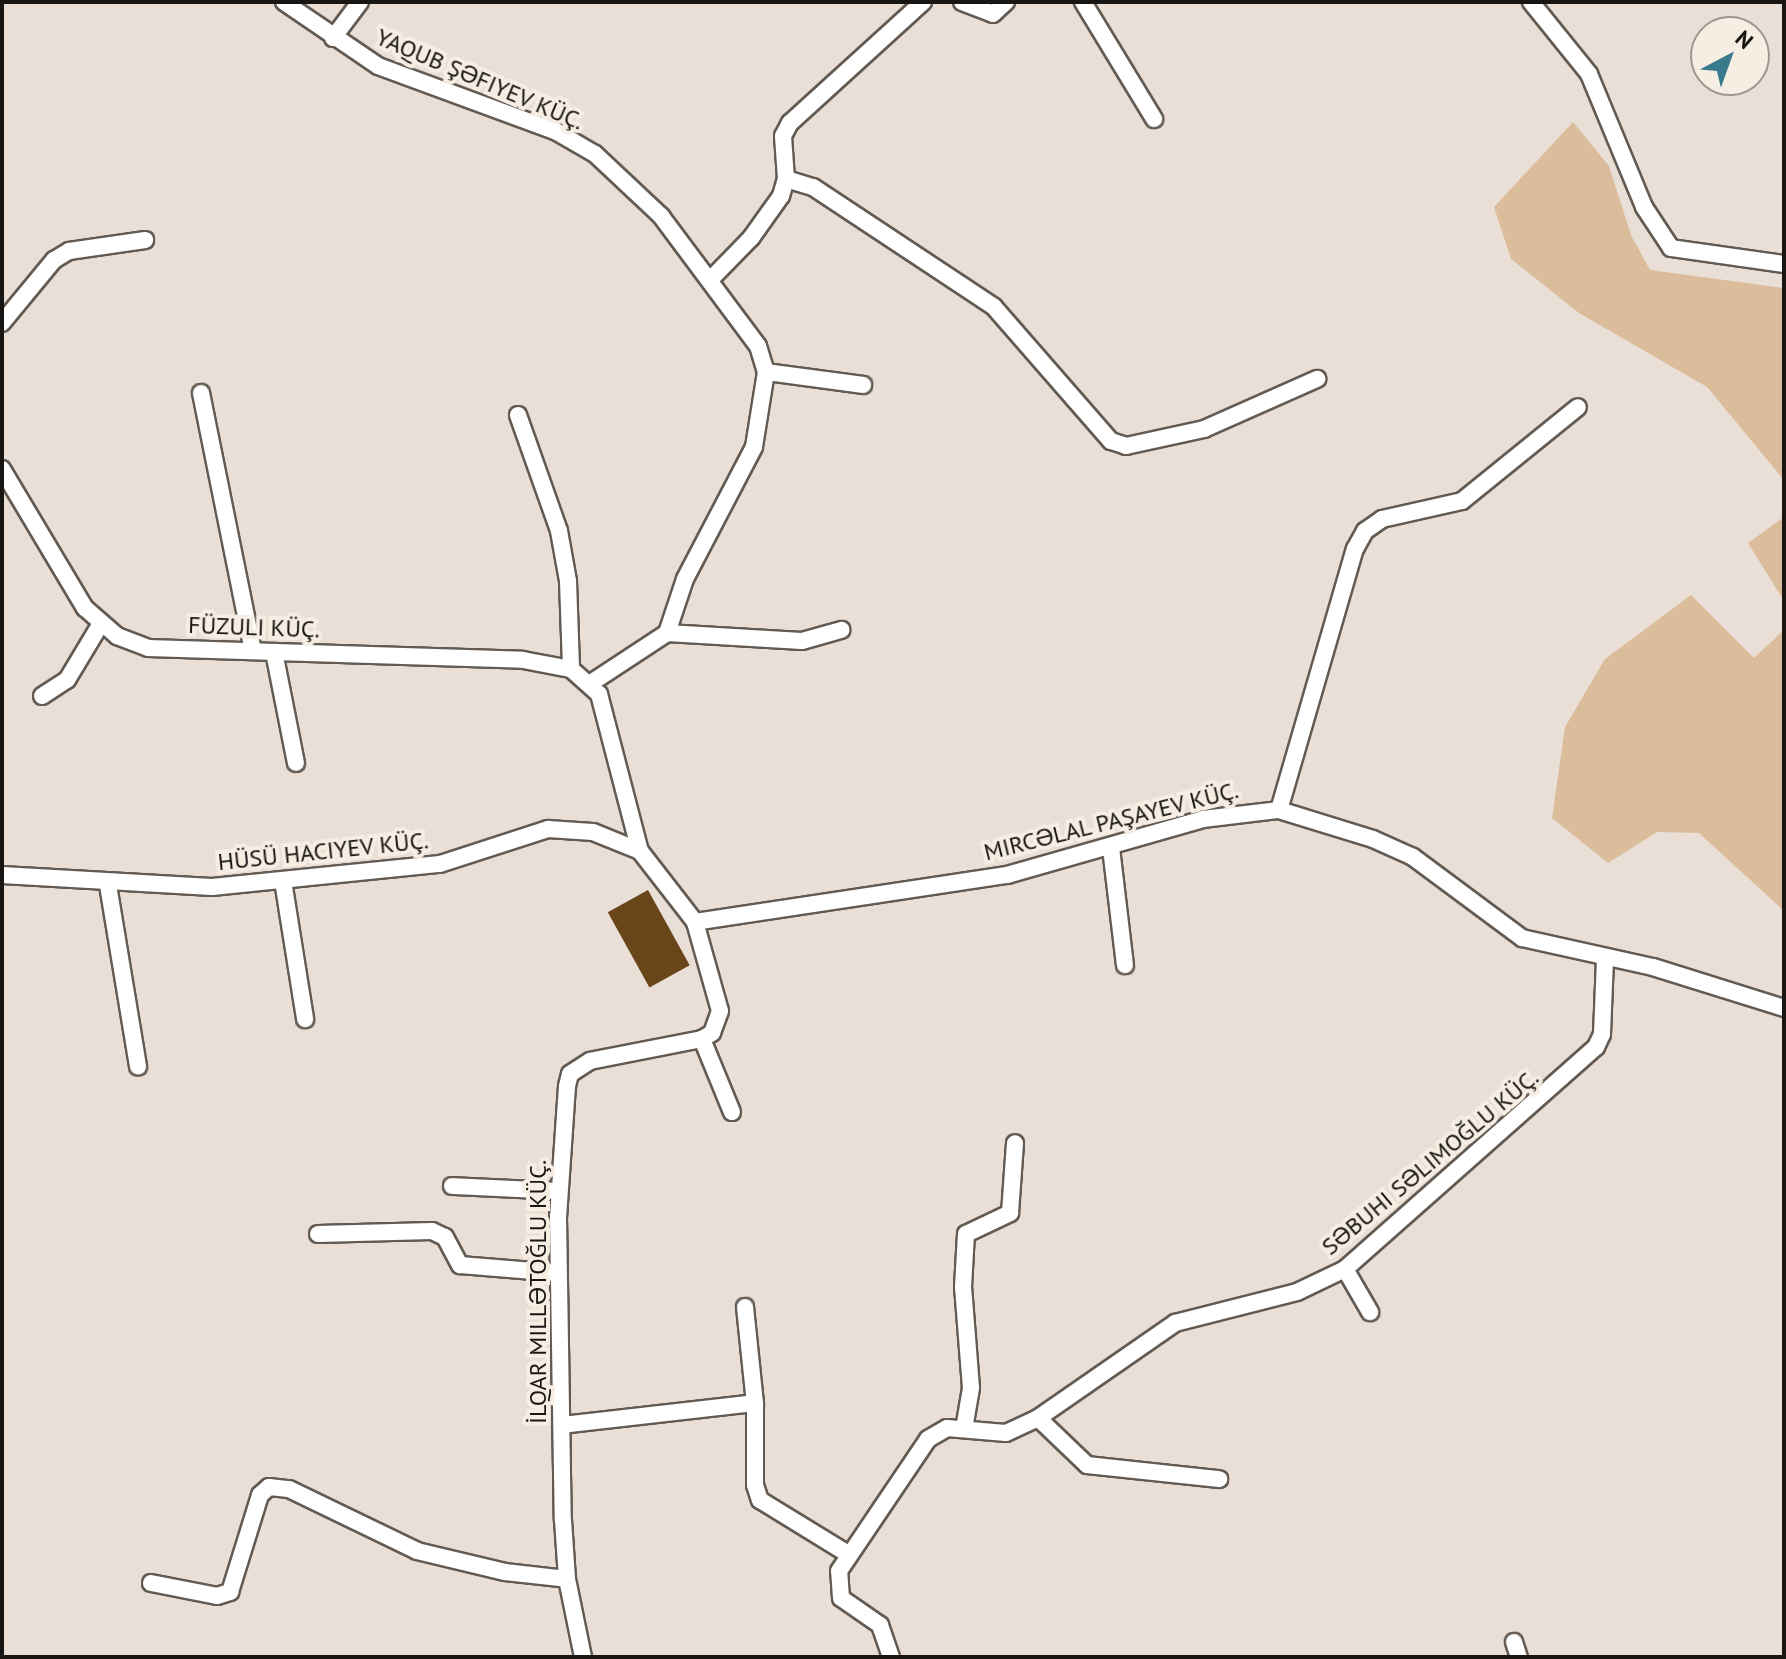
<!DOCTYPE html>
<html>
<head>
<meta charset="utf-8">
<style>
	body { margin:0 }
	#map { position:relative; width:1786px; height:1659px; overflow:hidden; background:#e9dfd6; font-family:"PT Sans",sans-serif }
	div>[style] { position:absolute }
	.green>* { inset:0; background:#dbbd9c }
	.building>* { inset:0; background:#69461a; transform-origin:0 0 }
	.roads { filter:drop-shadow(2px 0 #635b53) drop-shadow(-2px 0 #635b53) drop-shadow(0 2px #635b53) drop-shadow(0 -2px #635b53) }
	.street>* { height:16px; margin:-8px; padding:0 8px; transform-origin:8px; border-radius:8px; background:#fff }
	span { translate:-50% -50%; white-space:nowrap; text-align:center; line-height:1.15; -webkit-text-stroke:8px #f6ede3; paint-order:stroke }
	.street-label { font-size:24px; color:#181512 }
	.frame { position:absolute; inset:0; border:4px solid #181512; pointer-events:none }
	.north { position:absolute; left:1690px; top:16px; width:80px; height:80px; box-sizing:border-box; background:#f6ede3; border:2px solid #9d978f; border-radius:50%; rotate:41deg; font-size:22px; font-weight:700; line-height:32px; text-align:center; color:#181512 }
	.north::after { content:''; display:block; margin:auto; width:28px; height:36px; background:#397a8d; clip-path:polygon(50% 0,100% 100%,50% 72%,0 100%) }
</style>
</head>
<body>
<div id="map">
	<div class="green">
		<div style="clip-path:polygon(1573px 122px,1609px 166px,1631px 235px,1650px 270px,1784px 288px,1784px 480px,1707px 387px,1579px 313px,1511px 259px,1494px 207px)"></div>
		<div style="clip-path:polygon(1784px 517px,1784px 601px,1748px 543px)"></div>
		<div style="clip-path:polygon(1691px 595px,1754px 658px,1784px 630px,1784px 911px,1699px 833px,1657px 832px,1608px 863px,1552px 818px,1565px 727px,1605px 659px)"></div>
	</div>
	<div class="building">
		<div style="left:648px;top:890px;width:86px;height:46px;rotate:61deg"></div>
	</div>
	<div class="roads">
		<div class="street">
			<div style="left:284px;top:2px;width:114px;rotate:34.2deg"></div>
			<div style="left:378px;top:66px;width:191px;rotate:20.2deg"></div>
			<div style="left:557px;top:132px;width:44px;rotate:30.1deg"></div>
			<div style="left:595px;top:154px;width:91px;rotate:43.2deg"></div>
			<div style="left:661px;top:216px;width:162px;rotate:53.3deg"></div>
			<div style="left:758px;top:346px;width:27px;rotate:73deg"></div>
			<div style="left:766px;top:372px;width:76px;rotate:99.1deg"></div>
			<div style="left:754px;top:447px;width:149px;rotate:117.6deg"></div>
			<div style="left:685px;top:579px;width:57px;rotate:108.4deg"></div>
			<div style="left:667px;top:633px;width:91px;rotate:146.7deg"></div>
			<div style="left:962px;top:2px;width:33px;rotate:21deg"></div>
			<div style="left:993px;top:14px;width:18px;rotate:-43deg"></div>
			<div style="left:1083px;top:2px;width:137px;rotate:58.7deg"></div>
			<div style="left:1531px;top:2px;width:92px;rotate:51.1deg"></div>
			<div style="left:1589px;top:74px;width:144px;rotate:67.5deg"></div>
			<div style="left:1644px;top:207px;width:49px;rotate:56.6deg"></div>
			<div style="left:1671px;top:248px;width:114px;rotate:8.1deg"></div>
			<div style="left:333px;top:38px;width:45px;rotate:-53.1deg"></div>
			<div style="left:786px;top:179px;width:28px;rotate:17deg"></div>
			<div style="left:813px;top:187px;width:217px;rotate:33.5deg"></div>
			<div style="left:994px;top:307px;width:178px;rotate:48.9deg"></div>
			<div style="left:1111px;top:441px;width:16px;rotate:18deg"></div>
			<div style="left:1126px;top:446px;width:80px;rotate:-12.3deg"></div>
			<div style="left:1204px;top:429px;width:124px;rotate:-23.9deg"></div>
			<div style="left:710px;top:280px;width:59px;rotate:-45.7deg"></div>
			<div style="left:751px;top:238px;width:52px;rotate:-54.5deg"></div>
			<div style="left:781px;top:196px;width:18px;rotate:-74deg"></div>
			<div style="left:786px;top:179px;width:43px;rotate:-94deg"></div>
			<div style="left:783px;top:136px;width:15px;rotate:-62deg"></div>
			<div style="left:790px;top:123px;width:180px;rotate:-42.3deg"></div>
			<div style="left:2px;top:323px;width:82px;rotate:-50.5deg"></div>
			<div style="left:54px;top:260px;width:17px;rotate:-31deg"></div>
			<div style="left:69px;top:251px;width:77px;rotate:-8.2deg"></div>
			<div style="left:766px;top:372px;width:98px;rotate:7.6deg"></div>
			<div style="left:201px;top:393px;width:263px;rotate:78.6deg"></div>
			<div style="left:518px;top:415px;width:123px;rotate:70.5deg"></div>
			<div style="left:559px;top:531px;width:51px;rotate:79.8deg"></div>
			<div style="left:568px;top:581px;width:88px;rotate:88deg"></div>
			<div style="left:2px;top:469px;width:162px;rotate:59.2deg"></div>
			<div style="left:85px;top:608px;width:43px;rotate:41.2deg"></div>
			<div style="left:117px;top:636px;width:33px;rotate:21deg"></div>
			<div style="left:148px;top:648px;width:375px;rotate:1.8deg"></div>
			<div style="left:523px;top:660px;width:49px;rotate:10.6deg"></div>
			<div style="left:571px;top:669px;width:38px;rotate:42deg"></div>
			<div style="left:599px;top:694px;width:162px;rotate:75.4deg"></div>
			<div style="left:640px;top:851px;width:90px;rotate:52.2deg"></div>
			<div style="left:695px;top:922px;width:92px;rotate:74.3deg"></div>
			<div style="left:720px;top:1011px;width:23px;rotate:110deg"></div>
			<div style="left:712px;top:1033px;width:12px;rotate:149deg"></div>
			<div style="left:702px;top:1039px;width:114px;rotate:168.9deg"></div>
			<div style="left:590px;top:1061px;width:24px;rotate:147deg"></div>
			<div style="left:570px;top:1074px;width:12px;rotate:104deg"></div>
			<div style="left:567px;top:1086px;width:131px;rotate:93.9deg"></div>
			<div style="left:558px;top:1217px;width:303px;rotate:89.1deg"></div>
			<div style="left:563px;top:1520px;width:59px;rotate:86.1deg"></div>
			<div style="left:567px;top:1579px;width:80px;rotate:78.4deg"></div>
			<div style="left:667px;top:633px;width:135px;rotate:3.4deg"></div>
			<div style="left:802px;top:641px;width:41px;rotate:-15.8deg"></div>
			<div style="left:274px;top:652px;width:113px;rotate:78.8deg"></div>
			<div style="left:42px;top:696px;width:30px;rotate:-33deg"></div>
			<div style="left:67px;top:680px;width:64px;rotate:-59deg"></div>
			<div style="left:1279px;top:810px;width:272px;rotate:-73.8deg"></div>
			<div style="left:1355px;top:549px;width:21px;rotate:-61deg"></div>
			<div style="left:1365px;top:531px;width:21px;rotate:-35deg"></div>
			<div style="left:1382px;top:519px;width:82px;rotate:-12.7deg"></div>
			<div style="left:1462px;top:501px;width:149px;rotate:-39deg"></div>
			<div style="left:1111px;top:848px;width:118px;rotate:83.2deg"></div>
			<div style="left:2px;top:875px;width:210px;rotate:3.3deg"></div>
			<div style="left:212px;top:887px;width:229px;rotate:-5.8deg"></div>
			<div style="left:440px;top:864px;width:114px;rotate:-18deg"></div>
			<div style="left:548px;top:829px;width:45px;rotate:3.8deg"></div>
			<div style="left:593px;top:832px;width:51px;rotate:22deg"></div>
			<div style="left:283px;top:881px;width:140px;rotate:80.9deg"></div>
			<div style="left:108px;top:885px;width:184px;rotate:80.6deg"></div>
			<div style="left:695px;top:922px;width:316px;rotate:-8.6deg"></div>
			<div style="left:1007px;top:875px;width:204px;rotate:-15.9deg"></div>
			<div style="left:1203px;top:819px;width:77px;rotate:-6.8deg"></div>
			<div style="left:1279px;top:810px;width:98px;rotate:17.1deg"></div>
			<div style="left:1373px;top:839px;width:44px;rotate:24.2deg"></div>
			<div style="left:1413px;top:857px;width:136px;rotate:36.6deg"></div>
			<div style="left:1522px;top:938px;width:134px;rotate:12.5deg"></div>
			<div style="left:1653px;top:967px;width:137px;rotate:17.4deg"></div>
			<div style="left:702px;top:1039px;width:79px;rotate:67.7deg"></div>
			<div style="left:452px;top:1186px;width:106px;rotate:2.7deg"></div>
			<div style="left:318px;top:1234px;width:114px;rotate:-1.5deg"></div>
			<div style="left:432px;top:1231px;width:14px;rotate:25deg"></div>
			<div style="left:445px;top:1237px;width:32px;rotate:62deg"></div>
			<div style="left:460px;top:1265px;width:98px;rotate:4.7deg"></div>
			<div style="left:1345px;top:1269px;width:50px;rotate:59.8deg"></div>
			<div style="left:745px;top:1307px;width:97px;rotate:84.1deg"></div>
			<div style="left:1038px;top:1418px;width:68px;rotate:43.8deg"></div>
			<div style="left:1087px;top:1465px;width:133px;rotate:6.1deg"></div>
			<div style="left:562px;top:1425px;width:194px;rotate:-6.5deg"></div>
			<div style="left:755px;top:1403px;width:82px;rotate:90deg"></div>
			<div style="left:755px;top:1485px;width:16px;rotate:72deg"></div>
			<div style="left:760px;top:1500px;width:103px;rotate:31.5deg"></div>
			<div style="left:964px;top:1429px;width:42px;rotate:-80.3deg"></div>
			<div style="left:971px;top:1388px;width:101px;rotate:-94.5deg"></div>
			<div style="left:963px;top:1287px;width:53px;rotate:-86.8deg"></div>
			<div style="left:966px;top:1234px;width:49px;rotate:-25.5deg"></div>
			<div style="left:1010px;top:1213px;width:70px;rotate:-85.9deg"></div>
			<div style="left:151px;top:1583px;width:67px;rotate:11.1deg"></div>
			<div style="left:217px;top:1596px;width:14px;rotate:-17deg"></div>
			<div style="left:230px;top:1592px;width:102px;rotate:-72.8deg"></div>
			<div style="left:260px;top:1495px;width:12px;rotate:-42deg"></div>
			<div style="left:269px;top:1487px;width:20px;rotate:6deg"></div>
			<div style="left:289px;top:1489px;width:142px;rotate:25.8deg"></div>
			<div style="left:417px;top:1551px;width:90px;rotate:13.4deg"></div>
			<div style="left:505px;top:1572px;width:62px;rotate:6.4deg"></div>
			<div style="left:1514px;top:1642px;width:16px;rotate:72deg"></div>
			<div style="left:891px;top:1657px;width:34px;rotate:-109deg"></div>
			<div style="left:880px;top:1625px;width:47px;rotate:-145.3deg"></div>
			<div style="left:841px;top:1598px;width:27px;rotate:-94deg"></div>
			<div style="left:839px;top:1571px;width:159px;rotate:-56deg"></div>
			<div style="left:928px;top:1439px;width:22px;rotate:-30deg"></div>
			<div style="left:947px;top:1428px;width:59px;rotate:4.8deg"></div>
			<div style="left:1006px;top:1433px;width:35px;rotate:-25deg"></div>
			<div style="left:1038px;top:1418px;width:167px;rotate:-34.7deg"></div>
			<div style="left:1175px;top:1323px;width:126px;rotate:-14.3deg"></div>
			<div style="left:1297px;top:1292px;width:53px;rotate:-25.6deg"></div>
			<div style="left:1345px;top:1269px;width:335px;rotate:-41.5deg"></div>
			<div style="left:1596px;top:1047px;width:14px;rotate:-65deg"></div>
			<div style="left:1602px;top:1034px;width:76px;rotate:-87.7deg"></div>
		</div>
	</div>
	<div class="street-label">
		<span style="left:480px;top:79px;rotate:23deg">YAQUB ŞƏFIYEV KÜÇ.</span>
		<span style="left:254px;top:627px;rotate:2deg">FÜZULI KÜÇ.</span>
		<span style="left:1111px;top:821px;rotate:-14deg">MIRCƏLAL PAŞAYEV KÜÇ.</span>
		<span style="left:323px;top:851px;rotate:-6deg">HÜSÜ HACIYEV KÜÇ.</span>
		<span style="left:1430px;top:1162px;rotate:-40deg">SƏBUHI SƏLIMOĞLU KÜÇ.</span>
		<span style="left:538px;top:1292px;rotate:-90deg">İLQAR MILLƏTOĞLU KÜÇ.</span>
	</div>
	<div class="frame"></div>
	<div class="north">N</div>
</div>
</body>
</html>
